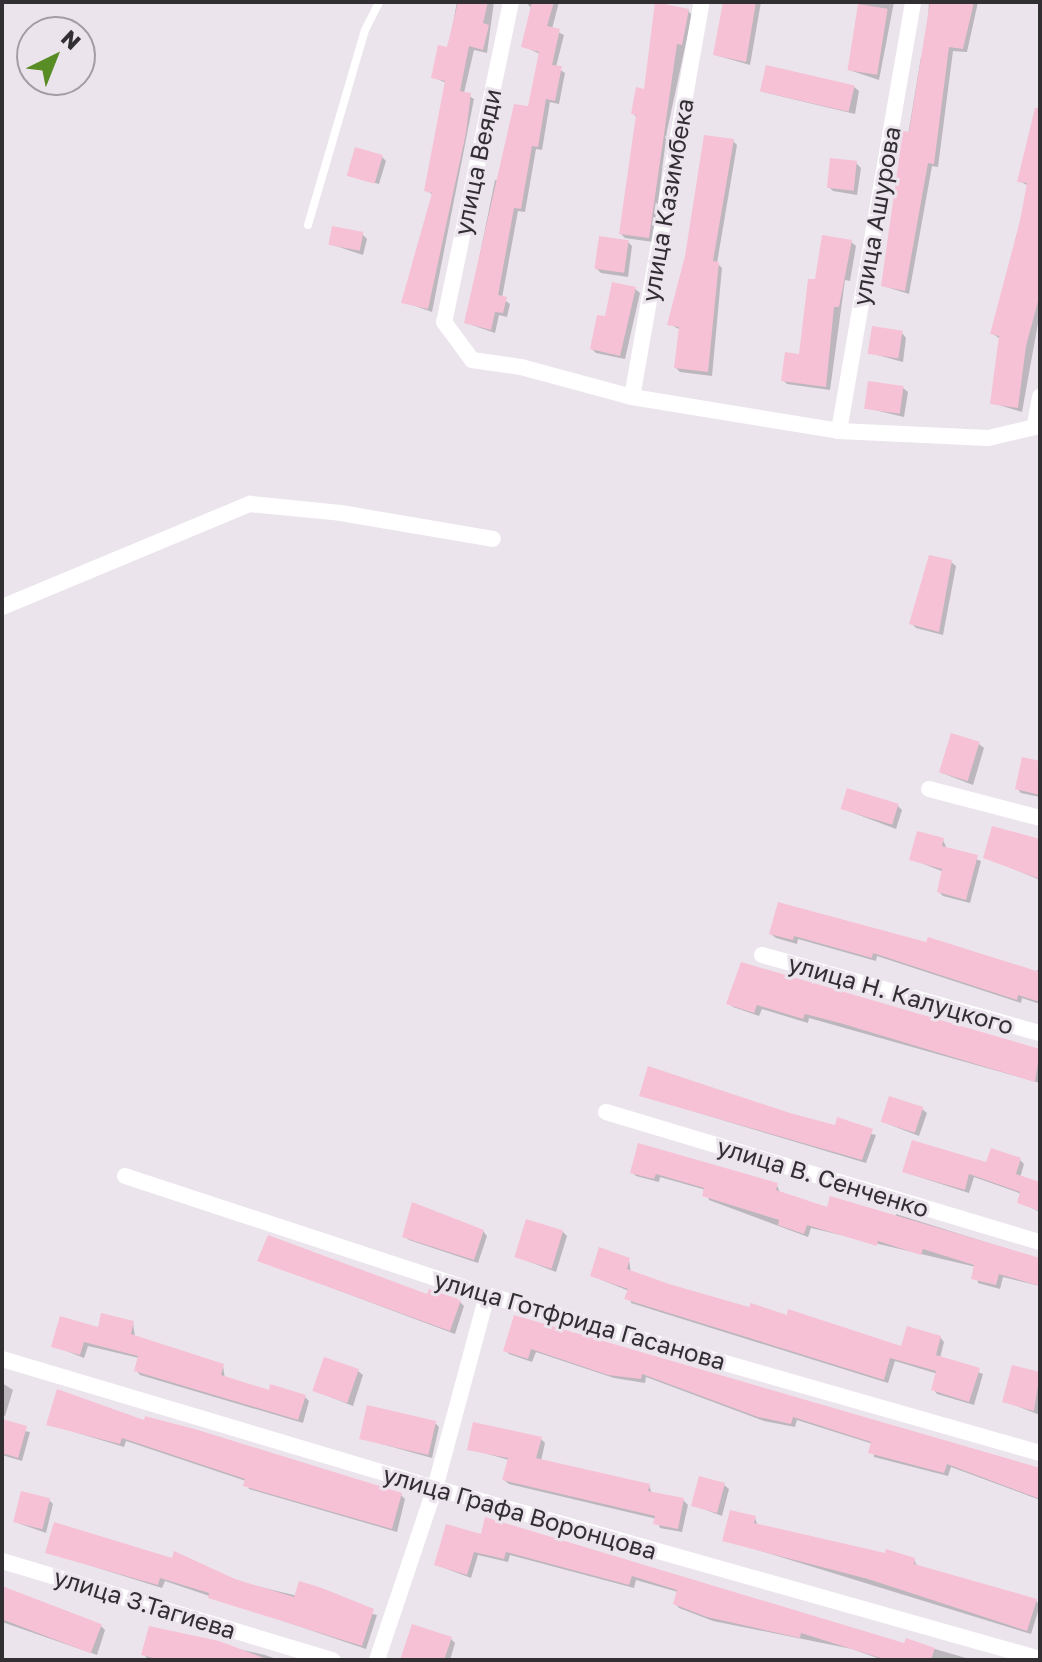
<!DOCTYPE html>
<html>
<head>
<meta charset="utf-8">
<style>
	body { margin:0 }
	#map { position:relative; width:1042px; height:1662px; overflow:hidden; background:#ece4ed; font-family:"Golos Text",sans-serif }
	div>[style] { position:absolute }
	.shadow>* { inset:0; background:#0003 }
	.building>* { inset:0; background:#f6c1d4; transform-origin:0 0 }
	.lane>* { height:8px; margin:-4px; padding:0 4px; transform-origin:4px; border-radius:4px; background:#fff }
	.street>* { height:16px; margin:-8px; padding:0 8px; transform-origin:8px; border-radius:8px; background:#fff }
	span { translate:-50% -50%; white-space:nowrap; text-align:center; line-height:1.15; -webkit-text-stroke:6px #ece4ed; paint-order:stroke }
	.street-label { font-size:24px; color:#322f33 }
	.frame { position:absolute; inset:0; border:4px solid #322f33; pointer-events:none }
	.north { position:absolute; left:16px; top:16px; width:80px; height:80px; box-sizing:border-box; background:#ece4ed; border:2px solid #a29ca3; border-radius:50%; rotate:43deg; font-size:22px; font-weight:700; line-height:32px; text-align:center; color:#322f33 }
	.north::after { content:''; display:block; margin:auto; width:28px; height:36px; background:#588c24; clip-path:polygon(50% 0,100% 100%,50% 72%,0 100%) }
</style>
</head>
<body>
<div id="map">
	<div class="shadow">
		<div style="clip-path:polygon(457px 2px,494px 2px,487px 53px,474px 50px,464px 93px,474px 99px,432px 312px,404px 302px,433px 195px,426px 190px,446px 83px,433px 77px,448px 49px)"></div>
		<div style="clip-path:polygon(526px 2px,559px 2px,552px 29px,564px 35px,556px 67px,565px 73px,559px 104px,550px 102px,542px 150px,536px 149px,525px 212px,518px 211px,502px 298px,510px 304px,507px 317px,499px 315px,495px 333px,466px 323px,495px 180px,502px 181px,529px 108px,540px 54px,523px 46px,532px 9px)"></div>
		<div style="clip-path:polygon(726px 2px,761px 2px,750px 65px,715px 55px)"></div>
		<div style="clip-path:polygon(860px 2px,894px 2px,879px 80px,849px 70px)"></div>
		<div style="clip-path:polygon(929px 2px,978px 2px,967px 52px,953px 51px,938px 167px,932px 166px,909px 294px,883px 286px,921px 57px,926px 57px)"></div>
		<div style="clip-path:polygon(688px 11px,692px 15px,667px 131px,653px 242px,625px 238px,621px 234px,637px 118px,633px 113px)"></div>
		<div style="clip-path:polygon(854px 87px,859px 91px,855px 114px,763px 92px)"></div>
		<div style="clip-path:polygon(1036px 111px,1040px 112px,1040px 312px,1022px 412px,992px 403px,1000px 339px,992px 333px,1029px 186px,1019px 181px)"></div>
		<div style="clip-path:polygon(733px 141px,737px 145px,717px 263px,722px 268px,712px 376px,680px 372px,676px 368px,681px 330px,669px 324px)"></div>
		<div style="clip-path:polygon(382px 157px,386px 161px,379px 184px,349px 176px)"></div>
		<div style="clip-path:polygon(856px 163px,861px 168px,857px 195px,833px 191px,829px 187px)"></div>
		<div style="clip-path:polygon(362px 234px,367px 239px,363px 255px,330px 244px)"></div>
		<div style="clip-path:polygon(628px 242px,632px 246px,628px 277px,601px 273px,597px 269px)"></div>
		<div style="clip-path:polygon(851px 242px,856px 246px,850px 281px,845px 280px,830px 390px,787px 384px,783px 380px,801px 357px,816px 282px)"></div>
		<div style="clip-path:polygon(635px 289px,640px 293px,625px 359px,596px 353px,592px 349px,606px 319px)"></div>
		<div style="clip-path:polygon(902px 333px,906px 338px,903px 362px,870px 353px)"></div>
		<div style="clip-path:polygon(903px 388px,908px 392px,904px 417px,866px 408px)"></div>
		<div style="clip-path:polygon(951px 562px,956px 566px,943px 635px,916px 628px,912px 624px)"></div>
		<div style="clip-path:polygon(979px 744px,984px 748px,973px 785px,942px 773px)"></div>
		<div style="clip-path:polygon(1040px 763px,1040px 797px,1021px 793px,1017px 788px)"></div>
		<div style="clip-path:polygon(898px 806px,902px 810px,896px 829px,843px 809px)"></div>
		<div style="clip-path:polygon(943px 840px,947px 849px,981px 861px,970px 903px,943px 896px,939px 892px,944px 872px,911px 859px)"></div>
		<div style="clip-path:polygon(1040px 841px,1040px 880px,985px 857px)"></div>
		<div style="clip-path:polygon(779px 904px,1036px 973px,1040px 965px,1040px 1004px,1022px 998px,1021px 1003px,877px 956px,876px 961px,798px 939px,797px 944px,776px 938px,771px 934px)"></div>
		<div style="clip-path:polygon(742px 965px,1040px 1053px,1040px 1083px,809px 1018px,808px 1023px,762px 1009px,759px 1016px,733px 1007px,729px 1003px)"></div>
		<div style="clip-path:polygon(642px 1096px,789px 1115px,876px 1135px,866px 1163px)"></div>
		<div style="clip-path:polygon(922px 1109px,927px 1113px,919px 1136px,883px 1122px)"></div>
		<div style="clip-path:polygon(639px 1145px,777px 1185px,780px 1193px,829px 1209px,895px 1219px,896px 1214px,1040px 1259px,1040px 1286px,1003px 1277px,1000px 1289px,978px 1283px,976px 1267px,811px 1228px,808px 1237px,709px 1200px,706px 1190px,660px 1177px,659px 1182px,636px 1176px,632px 1172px)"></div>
		<div style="clip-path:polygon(1020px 1160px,1024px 1164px,1020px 1178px,1040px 1185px,1040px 1212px,1019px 1202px,1022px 1194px,974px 1177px,969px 1193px,904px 1172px)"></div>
		<div style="clip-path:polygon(414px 1204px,483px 1231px,487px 1236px,478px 1263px,409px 1240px,404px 1236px)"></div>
		<div style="clip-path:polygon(562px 1231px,567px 1236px,556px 1272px,517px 1257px)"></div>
		<div style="clip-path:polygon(629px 1260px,631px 1273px,669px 1286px,902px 1349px,940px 1337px,944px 1342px,940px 1358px,983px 1374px,974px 1405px,937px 1394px,933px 1389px,938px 1374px,895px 1361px,888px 1383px,631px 1303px,629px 1291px,592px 1276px)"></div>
		<div style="clip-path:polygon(260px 1261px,460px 1302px,464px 1306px,455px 1334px)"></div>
		<div style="clip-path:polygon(516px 1317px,1040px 1471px,1040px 1500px,951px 1467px,948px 1476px,874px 1457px,873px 1444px,797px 1420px,795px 1427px,764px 1421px,646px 1377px,645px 1383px,614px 1378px,536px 1352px,532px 1362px,509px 1354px,505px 1350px)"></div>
		<div style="clip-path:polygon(133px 1323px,135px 1337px,223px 1366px,225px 1379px,270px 1393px,305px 1397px,309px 1401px,303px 1423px,140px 1375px,136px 1370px,139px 1358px,88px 1346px,84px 1358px,54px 1346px)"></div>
		<div style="clip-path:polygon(1014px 1367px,1040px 1375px,1040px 1415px,1004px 1401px)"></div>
		<div style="clip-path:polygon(358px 1371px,363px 1375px,353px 1406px,315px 1391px)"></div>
		<div style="clip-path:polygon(2px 1383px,13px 1390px,5px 1416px,2px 1415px)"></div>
		<div style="clip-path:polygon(145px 1422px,401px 1495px,405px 1499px,397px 1532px,249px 1489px,246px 1481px,126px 1441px,124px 1447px,48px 1424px)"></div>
		<div style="clip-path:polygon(435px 1423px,439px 1427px,432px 1458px,360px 1438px)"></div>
		<div style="clip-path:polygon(2px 1427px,30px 1432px,22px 1461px,2px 1455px)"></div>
		<div style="clip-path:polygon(541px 1439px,545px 1443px,541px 1461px,649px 1485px,652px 1494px,683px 1500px,688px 1505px,682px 1532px,660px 1528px,657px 1519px,509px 1484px,504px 1480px,509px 1460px,470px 1449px)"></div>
		<div style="clip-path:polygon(724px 1485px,729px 1489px,722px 1516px,693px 1505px)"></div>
		<div style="clip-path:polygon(49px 1500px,53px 1504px,46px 1533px,15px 1522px)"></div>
		<div style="clip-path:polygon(755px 1518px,758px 1526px,914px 1560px,918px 1567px,1036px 1601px,1040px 1605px,1031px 1634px,725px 1540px)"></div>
		<div style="clip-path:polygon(447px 1526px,905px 1646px,907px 1641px,973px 1660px,883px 1660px,852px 1649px,713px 1621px,679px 1608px,675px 1603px,678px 1592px,636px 1580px,634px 1588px,510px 1555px,508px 1562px,478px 1555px,471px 1578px,436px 1565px)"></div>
		<div style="clip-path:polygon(47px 1552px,235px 1581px,377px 1615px,366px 1649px,165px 1581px,162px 1588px)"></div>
		<div style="clip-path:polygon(2px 1587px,101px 1626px,105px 1630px,97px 1655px,2px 1622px)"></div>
		<div style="clip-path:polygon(150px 1629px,265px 1655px,279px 1660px,148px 1659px,144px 1655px)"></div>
		<div style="clip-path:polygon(451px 1639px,455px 1643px,450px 1660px,406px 1660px)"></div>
	</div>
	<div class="building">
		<div style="clip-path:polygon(458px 2px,488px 2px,483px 23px,489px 25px,483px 50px,469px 46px,460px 91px,471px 93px,466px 133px,428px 309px,401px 303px,432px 193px,424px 191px,445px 81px,431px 78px,438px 45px,447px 47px)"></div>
		<div style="clip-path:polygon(532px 2px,554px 2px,547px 26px,560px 29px,552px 65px,562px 66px,555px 101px,546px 99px,538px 147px,532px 146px,521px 209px,514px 208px,498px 295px,507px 297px,503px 313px,495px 312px,491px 330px,464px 323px,514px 104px,528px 106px,539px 52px,521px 47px)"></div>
		<div style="clip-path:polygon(655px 2px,689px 9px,682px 45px,677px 44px,649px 238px,619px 234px,636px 115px,631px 114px,636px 87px,644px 89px)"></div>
		<div style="clip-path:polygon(723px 2px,756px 2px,746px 62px,713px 55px)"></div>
		<div style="clip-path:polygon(930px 2px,974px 2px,963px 49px,949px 47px,934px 164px,928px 163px,905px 291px,881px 286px,903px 131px,909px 132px)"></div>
		<div style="left:858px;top:4px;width:30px;height:67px;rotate:9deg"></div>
		<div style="left:766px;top:65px;width:91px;height:27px;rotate:13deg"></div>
		<div style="clip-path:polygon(1035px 108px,1040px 108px,1040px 294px,1026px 346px,1018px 408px,990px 404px,999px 336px,990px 334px,1020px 221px,1027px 183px,1017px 182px)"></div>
		<div style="clip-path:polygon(704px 135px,734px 139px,713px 261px,719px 262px,708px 372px,674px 368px,679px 327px,667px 325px,685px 256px)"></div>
		<div style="left:355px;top:147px;width:29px;height:30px;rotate:16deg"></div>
		<div style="left:830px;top:158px;width:27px;height:30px;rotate:6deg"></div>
		<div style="left:332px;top:226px;width:32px;height:19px;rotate:11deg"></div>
		<div style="clip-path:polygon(822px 235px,852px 240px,839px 307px,834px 307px,826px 387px,781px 381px,785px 352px,799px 354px,808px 279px,815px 279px)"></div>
		<div style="left:599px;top:236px;width:30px;height:33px;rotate:8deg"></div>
		<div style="clip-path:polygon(612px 282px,636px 287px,620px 356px,590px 349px,597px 315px,605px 316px)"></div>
		<div style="left:872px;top:326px;width:31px;height:28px;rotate:9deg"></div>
		<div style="left:868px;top:381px;width:36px;height:28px;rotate:8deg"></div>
		<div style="clip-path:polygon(929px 555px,952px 560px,939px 632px,909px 624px)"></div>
		<div style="left:951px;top:733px;width:30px;height:41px;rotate:17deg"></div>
		<div style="clip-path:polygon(1022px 757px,1040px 761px,1040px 795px,1015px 789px)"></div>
		<div style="left:847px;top:788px;width:54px;height:22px;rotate:17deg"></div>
		<div style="clip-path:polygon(992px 826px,1040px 839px,1040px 879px,983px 858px)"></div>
		<div style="clip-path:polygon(917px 831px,944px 838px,942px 846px,978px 855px,966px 900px,937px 892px,942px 869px,909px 860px)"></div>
		<div style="clip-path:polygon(778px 902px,926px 942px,928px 937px,1040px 972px,1040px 1002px,1018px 995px,1017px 1000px,873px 953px,872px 958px,794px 936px,793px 940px,769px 934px)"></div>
		<div style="clip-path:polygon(741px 962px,1040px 1049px,1035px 1082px,840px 1023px,805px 1014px,803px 1019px,757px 1005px,754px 1013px,726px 1004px)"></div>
		<div style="clip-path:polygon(648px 1066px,790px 1113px,835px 1125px,837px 1117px,873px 1129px,862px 1160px,639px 1096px)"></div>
		<div style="left:889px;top:1096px;width:36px;height:27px;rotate:18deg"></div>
		<div style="clip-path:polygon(912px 1140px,986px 1162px,991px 1148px,1021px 1158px,1016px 1174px,1040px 1182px,1040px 1211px,1017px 1203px,1020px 1192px,969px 1174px,965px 1190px,902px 1172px)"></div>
		<div style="clip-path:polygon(638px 1143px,778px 1183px,776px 1190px,827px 1207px,830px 1196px,1040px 1258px,1040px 1286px,999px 1274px,996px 1285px,971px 1279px,974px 1265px,923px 1249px,921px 1255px,878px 1241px,877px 1246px,807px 1225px,804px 1234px,778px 1225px,779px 1220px,702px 1196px,704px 1188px,656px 1174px,654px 1179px,630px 1173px)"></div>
		<div style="clip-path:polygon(412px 1202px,484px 1230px,474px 1260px,402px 1237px)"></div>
		<div style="left:526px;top:1219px;width:39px;height:40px;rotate:17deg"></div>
		<div style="clip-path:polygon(268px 1235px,427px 1294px,429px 1289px,461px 1300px,450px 1331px,257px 1261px)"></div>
		<div style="clip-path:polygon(599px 1247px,630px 1258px,627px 1269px,669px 1284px,749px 1307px,751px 1303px,787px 1315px,788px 1309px,901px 1346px,907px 1326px,941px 1336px,936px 1355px,980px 1368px,969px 1402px,931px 1390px,936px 1371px,890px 1358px,884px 1380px,624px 1299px,628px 1289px,590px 1276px)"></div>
		<div style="clip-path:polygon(101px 1313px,134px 1321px,131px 1334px,224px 1364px,221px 1375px,269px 1390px,270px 1384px,306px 1395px,298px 1420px,134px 1371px,138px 1356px,84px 1342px,80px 1355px,51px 1347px,60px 1316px,98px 1327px)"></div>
		<div style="clip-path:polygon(514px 1315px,1040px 1468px,1040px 1499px,947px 1464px,944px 1473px,868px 1453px,871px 1442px,793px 1417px,791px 1424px,758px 1417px,642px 1374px,641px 1379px,608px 1375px,531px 1349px,528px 1359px,503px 1351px)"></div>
		<div style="left:324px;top:1357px;width:37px;height:36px;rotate:19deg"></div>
		<div style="clip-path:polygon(1012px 1365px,1040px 1372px,1034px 1411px,1002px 1402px)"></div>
		<div style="clip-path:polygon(57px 1389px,144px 1420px,145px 1416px,198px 1430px,402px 1493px,392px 1529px,243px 1486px,245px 1479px,122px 1438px,120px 1444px,46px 1425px)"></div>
		<div style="left:367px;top:1405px;width:71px;height:35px;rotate:13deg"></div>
		<div style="clip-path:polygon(2px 1419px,27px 1426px,18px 1458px,2px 1453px)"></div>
		<div style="clip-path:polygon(473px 1422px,542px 1437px,536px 1458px,650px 1484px,648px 1491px,684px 1498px,678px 1529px,653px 1524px,655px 1516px,502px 1480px,508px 1458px,467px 1450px)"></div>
		<div style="left:699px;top:1476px;width:27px;height:31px;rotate:15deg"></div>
		<div style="left:21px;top:1491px;width:30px;height:32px;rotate:14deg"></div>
		<div style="clip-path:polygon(730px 1510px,756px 1516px,754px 1523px,885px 1553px,886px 1549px,915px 1558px,914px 1564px,1037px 1599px,1027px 1631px,868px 1579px,722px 1541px)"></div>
		<div style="clip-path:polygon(485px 1517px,904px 1643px,906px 1638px,935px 1648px,931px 1660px,887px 1660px,801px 1633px,800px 1638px,707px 1617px,673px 1604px,677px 1590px,632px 1576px,629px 1585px,506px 1552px,504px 1559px,474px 1552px,467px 1575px,434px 1565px,446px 1524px,481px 1534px)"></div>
		<div style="clip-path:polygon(54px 1522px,172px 1558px,174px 1551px,235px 1579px,294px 1597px,299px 1581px,322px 1588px,374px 1609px,362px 1646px,208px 1598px,209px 1593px,160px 1578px,158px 1585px,45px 1553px)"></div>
		<div style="left:2px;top:1586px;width:107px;height:31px;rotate:21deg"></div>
		<div style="clip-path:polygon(412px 1624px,452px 1637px,444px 1660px,400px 1660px)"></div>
		<div style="clip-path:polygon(149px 1626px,219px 1641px,269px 1660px,161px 1660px,141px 1655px)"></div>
	</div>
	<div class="lane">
		<div style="left:308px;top:225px;width:203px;rotate:-73.7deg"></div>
		<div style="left:365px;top:30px;width:31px;rotate:-63deg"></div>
	</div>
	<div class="street">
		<div style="left:511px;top:2px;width:327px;rotate:101.8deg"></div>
		<div style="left:444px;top:322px;width:47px;rotate:53.6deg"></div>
		<div style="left:472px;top:360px;width:49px;rotate:8.1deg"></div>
		<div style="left:521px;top:367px;width:115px;rotate:15.1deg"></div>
		<div style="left:632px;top:397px;width:210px;rotate:9.3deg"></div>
		<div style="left:839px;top:431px;width:149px;rotate:2.7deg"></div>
		<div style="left:988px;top:438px;width:53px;rotate:-13deg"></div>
		<div style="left:632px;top:397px;width:401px;rotate:-80deg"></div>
		<div style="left:1035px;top:425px;width:29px;rotate:-80deg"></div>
		<div style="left:839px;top:431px;width:435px;rotate:-80.2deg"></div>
		<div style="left:2px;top:607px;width:269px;rotate:-22.6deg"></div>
		<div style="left:250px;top:504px;width:91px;rotate:5.6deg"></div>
		<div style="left:341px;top:513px;width:154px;rotate:9.7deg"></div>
		<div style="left:929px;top:789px;width:115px;rotate:14.6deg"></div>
		<div style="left:762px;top:955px;width:289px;rotate:15.7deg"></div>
		<div style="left:606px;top:1112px;width:453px;rotate:16.7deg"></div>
		<div style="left:125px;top:1176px;width:381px;rotate:18.2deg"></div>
		<div style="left:487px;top:1295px;width:575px;rotate:15.95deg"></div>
		<div style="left:2px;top:1359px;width:452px;rotate:16.6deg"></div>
		<div style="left:435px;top:1488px;width:629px;rotate:15.78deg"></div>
		<div style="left:2px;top:1561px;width:345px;rotate:16.7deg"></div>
		<div style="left:377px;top:1660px;width:182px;rotate:-71.4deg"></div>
		<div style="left:435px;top:1488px;width:200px;rotate:-74.9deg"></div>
	</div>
	<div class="street-label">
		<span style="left:477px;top:162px;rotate:-78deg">улица Веяди</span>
		<span style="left:667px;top:200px;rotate:-80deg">улица Казимбека</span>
		<span style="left:876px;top:216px;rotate:-80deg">улица Ашурова</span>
		<span style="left:901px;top:994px;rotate:16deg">улица Н. Калуцкого</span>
		<span style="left:823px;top:1177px;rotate:17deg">улица В. Сенченко</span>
		<span style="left:580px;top:1320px;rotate:16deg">улица Готфрида Гасанова</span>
		<span style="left:520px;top:1512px;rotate:16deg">улица Графа Воронцова</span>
		<span style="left:145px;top:1603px;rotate:17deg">улица З.Тагиева</span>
	</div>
	<div class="frame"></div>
	<div class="north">N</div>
</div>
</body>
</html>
